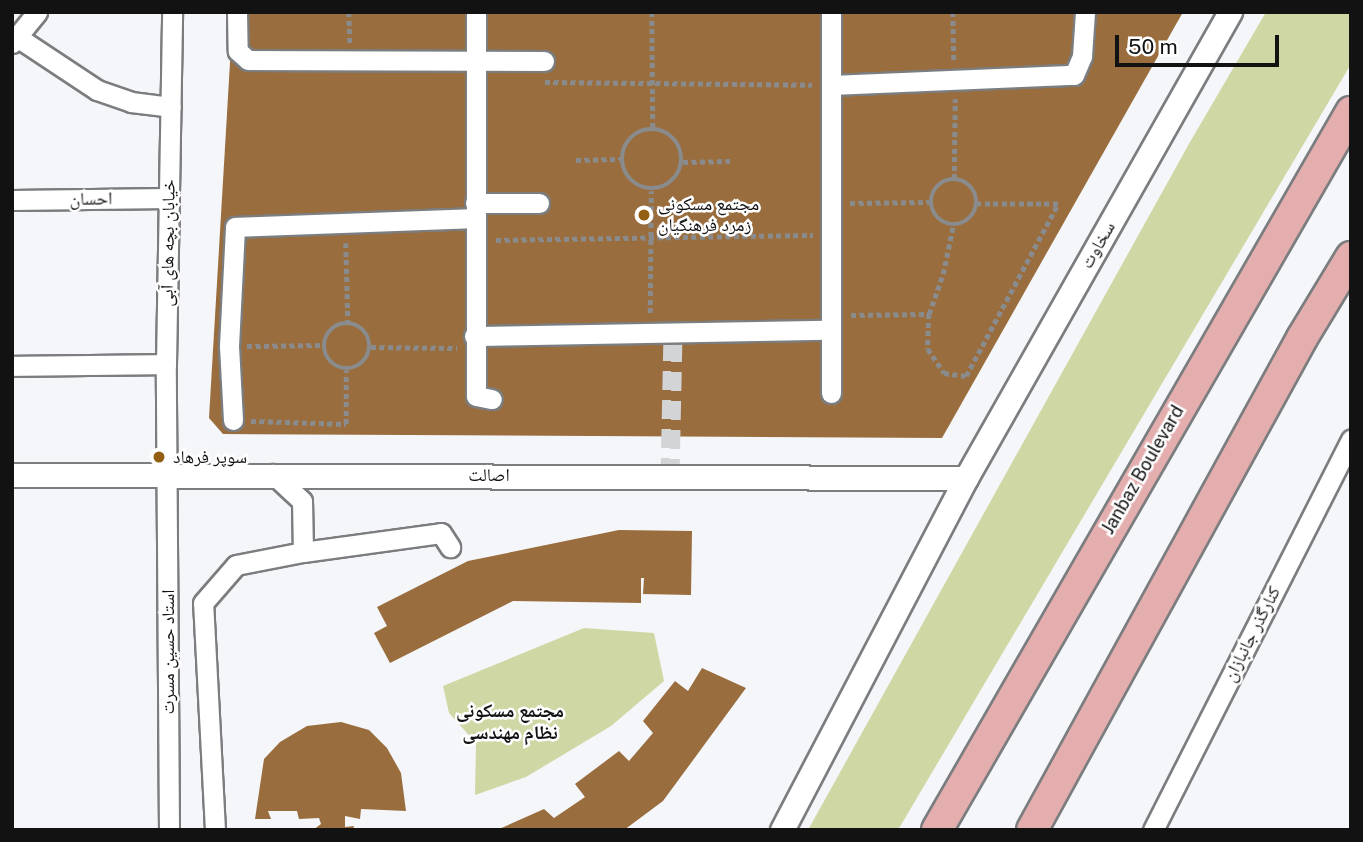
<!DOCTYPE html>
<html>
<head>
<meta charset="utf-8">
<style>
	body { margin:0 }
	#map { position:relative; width:1363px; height:842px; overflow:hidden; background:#f4f6f9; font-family:"Public Sans","Noto Naskh Arabic",sans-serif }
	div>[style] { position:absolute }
	.green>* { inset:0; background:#cfd8a4 }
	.building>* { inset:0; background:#996d3d }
	.minor-tunnel>* { height:19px; margin-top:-9.5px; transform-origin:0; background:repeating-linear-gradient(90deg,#d2d4d6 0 19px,transparent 0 29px) }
	.path>* { height:4.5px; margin-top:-2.25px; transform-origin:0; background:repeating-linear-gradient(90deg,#8a8b8d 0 5px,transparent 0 8.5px) }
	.path>.ring { margin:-2.25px; padding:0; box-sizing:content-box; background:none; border:4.5px solid #8a8b8d; border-radius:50% }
	.roads { filter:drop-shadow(2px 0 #7b7d7f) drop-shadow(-2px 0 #7b7d7f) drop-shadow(0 2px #7b7d7f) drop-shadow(0 -2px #7b7d7f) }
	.minor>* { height:19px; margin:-9.5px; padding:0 9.5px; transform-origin:9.5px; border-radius:9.5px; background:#fff }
	.tertiary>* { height:23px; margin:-11.5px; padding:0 11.5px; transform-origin:11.5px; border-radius:11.5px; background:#fff }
	.primary>* { height:30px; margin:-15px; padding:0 15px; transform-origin:15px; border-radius:15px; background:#e4aeaf }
	.dots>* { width:19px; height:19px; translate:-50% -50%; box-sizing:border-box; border:4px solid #fff; border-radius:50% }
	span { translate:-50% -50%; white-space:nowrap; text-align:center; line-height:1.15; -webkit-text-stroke:5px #fff; paint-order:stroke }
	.street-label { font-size:18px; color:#121213 }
	.poi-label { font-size:18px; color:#121213 }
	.left { translate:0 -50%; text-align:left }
	.neighbourhood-label { font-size:19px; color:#121213; font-weight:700 }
	.frame { position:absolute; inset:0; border:14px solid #121213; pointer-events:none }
	.scale { position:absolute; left:1115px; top:35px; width:164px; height:32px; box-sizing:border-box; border:4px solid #121213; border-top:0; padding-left:9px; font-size:21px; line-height:24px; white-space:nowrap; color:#121213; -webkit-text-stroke:5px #fff; paint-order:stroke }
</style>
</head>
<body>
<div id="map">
	<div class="green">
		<div style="clip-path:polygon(1266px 12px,1351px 12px,1351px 64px,898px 830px,808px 830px,1190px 142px)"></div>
		<div style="clip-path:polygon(584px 628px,654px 633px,664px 681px,611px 726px,526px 777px,475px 795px,476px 743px,449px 713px,443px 686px)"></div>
	</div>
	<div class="building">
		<div style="clip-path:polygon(233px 12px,1183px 12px,942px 438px,223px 434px,209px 418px)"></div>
		<div style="clip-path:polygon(619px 530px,692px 531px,691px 595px,643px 594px,644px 578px,641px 578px,641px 603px,513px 601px,390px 663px,374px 633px,387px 626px,377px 607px,468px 561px)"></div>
		<div style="clip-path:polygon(702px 668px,746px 688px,663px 801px,624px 830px,497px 830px,544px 809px,554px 818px,585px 797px,575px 784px,619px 751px,629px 761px,653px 733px,643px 721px,675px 681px,688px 691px)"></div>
		<div style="clip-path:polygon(341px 722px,369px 730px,387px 748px,401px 773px,406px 811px,361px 809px,360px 819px,345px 816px,345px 827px,354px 826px,353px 830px,313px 830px,321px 824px,319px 818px,299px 819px,297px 811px,268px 811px,271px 819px,255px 819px,264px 759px,280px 742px,307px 726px)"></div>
	</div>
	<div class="minor-tunnel">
		<div style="left:670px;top:477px;width:144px;rotate:-88.8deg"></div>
	</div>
	<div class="path">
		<div style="left:349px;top:12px;width:31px;rotate:88deg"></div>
		<div style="left:652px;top:12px;width:117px;rotate:89.5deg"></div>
		<div style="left:953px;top:12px;width:50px;rotate:88.9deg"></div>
		<div style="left:545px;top:82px;width:267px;rotate:0.6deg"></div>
		<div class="ring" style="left:622px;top:129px;width:55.5px;height:55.5px"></div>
		<div style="left:576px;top:160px;width:44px;rotate:-1.3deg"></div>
		<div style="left:683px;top:162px;width:47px;rotate:-1.2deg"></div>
		<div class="ring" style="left:931px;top:179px;width:41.5px;height:41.5px"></div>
		<div style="left:954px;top:179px;width:80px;rotate:-89.3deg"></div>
		<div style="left:850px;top:203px;width:80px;rotate:-0.7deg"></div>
		<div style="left:496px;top:240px;width:317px;rotate:-0.9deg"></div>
		<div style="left:346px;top:243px;width:79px;rotate:88.5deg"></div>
		<div style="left:650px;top:313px;width:122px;rotate:-89.5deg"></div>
		<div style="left:929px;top:314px;width:42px;rotate:-70.7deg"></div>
		<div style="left:943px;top:274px;width:49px;rotate:-78.2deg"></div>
		<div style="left:851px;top:315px;width:78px;rotate:-0.7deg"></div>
		<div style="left:929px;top:314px;width:35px;rotate:92deg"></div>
		<div style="left:928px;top:349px;width:29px;rotate:56deg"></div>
		<div style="left:944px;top:373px;width:22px;rotate:8deg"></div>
		<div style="left:966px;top:376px;width:195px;rotate:-61.9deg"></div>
		<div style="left:1058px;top:204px;width:81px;rotate:180deg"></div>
		<div class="ring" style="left:324px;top:323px;width:41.5px;height:41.5px"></div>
		<div style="left:247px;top:346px;width:76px;rotate:-0.8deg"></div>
		<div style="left:371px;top:347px;width:86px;rotate:0.7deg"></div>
		<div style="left:251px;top:421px;width:95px;rotate:1.8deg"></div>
		<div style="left:346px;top:424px;width:54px;rotate:-90deg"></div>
	</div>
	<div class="roads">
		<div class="minor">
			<div style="left:237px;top:12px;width:39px;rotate:89deg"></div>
			<div style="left:238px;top:51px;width:13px;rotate:42deg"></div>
			<div style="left:248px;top:60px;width:296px;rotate:0.2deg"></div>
			<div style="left:476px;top:12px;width:384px;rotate:90deg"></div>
			<div style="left:476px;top:396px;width:16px;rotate:11deg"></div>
			<div style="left:831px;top:12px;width:381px;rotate:90deg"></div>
			<div style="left:17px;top:37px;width:96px;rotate:33.5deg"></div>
			<div style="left:97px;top:90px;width:36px;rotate:19deg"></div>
			<div style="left:131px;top:102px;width:40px;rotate:7.1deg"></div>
			<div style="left:12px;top:43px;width:40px;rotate:-51deg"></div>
			<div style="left:831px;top:85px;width:243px;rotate:-2.4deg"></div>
			<div style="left:1074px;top:75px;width:21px;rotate:-67deg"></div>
			<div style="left:1082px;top:56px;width:44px;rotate:-86.1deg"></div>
			<div style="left:12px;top:200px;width:157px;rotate:-0.7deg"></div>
			<div style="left:475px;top:203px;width:64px"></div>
			<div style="left:474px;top:336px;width:357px;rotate:-1deg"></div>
			<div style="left:12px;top:366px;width:154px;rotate:-0.7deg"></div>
			<div style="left:233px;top:420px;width:74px;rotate:-93.1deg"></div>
			<div style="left:229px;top:346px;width:119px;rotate:-87.1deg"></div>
			<div style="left:235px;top:227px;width:240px;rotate:-2.1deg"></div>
			<div style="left:303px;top:552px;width:139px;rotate:-7.8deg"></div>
			<div style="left:441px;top:533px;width:17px;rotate:57deg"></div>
			<div style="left:169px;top:830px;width:466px;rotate:-90.4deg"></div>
			<div style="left:166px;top:364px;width:352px;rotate:-89deg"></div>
			<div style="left:215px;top:830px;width:227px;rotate:-93deg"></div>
			<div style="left:203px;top:603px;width:50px;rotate:-49deg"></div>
			<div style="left:236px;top:565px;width:68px;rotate:-11deg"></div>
			<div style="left:303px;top:552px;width:51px;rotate:-91.1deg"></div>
			<div style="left:302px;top:501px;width:40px;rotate:-137deg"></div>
			<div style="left:1153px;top:830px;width:438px;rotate:-63.1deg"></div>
		</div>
		<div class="tertiary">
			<div style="left:12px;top:475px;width:954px;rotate:0.18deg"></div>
			<div style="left:782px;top:830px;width:397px;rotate:-62.4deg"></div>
			<div style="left:966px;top:478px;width:536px;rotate:-60.47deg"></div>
		</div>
		<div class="primary">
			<div style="left:937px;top:830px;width:829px;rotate:-60.03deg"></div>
			<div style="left:1032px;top:830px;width:561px;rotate:-61.24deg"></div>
			<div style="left:1302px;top:338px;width:95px;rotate:-58.8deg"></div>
		</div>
	</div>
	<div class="dots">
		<div style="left:644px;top:215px;background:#935f13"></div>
		<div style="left:159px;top:457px;background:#935f13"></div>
	</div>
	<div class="street-label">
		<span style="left:91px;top:199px;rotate:-1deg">احسان</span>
		<span style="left:168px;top:243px;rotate:-89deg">خیابان بچه های آبی</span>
		<span style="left:1098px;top:245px;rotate:-60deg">سخاوت</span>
		<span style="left:1143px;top:470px;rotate:-60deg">Janbaz Boulevard</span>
		<span style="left:489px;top:475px">اصالت</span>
		<span style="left:1252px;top:634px;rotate:-63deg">کنارگذر جانبازان</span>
		<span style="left:168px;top:652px;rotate:-90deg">استاد حسین مسرت</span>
	</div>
	<div class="poi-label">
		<span class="left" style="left:658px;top:215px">مجتمع مسکونی<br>زمرد فرهنگیان</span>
		<span class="left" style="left:173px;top:457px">سوپر فرهاد</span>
	</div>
	<div class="neighbourhood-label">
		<span style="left:510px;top:722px">مجتمع مسکونی<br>نظام مهندسی</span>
	</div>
	<div class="frame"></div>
	<div class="scale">50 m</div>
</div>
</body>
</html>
